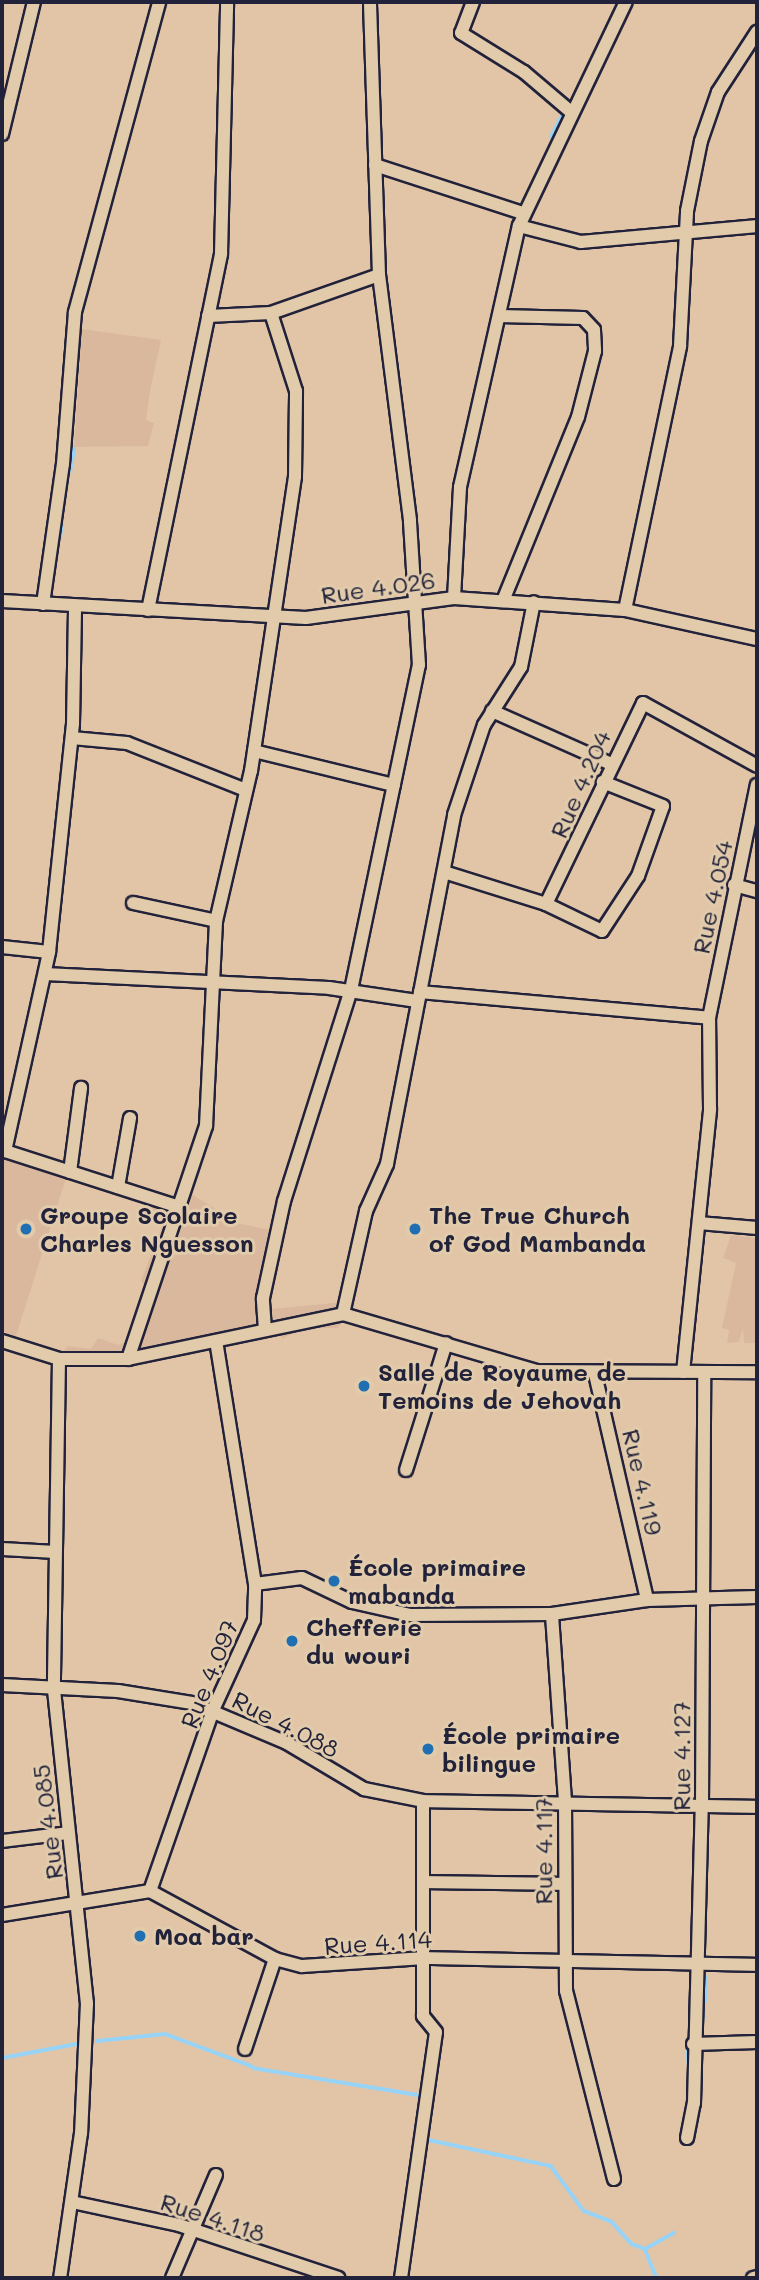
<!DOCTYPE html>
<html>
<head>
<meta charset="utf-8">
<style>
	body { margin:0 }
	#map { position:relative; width:759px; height:2280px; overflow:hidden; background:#e2c5a7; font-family:Mali,sans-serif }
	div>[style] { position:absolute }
	.built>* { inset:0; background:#dab89e }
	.stream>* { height:3.5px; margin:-1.75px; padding:0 1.75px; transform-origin:1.75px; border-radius:1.75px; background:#97d3f7 }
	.roads { filter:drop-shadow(2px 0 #22223b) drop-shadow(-2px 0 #22223b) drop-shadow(0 2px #22223b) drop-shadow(0 -2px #22223b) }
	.minor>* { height:12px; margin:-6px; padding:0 6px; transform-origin:6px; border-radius:6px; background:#e1cbab }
	.dots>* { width:19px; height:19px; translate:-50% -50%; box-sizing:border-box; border:4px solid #e1cbab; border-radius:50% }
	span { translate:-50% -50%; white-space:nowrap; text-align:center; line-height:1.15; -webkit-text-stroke:6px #e1cbab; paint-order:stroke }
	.street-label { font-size:24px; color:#22223b }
	.poi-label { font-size:24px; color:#22223b; font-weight:700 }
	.left { translate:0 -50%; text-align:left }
	.frame { position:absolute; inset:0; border:4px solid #22223b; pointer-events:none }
</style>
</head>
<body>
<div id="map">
	<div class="built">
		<div style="clip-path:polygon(82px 329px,161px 340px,150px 391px,146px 420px,154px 423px,148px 446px,74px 447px)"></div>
		<div style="clip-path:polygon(2px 1158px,66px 1178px,16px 1336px,2px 1331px)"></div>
		<div style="clip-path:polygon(183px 1189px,221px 1212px,222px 1220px,270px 1230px,279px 1238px,271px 1309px,344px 1302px,347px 1313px,338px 1328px,304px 1328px,282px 1339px,280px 1333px,222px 1341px,238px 1428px,220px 1422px,209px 1349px,187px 1356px,58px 1357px,68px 1346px,91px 1349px,98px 1338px,118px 1345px,127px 1341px,145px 1286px,141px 1281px,166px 1216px,151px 1209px,157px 1195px,179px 1201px)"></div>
		<div style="clip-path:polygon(731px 1235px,757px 1238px,757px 1343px,744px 1343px,743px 1328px,739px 1342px,727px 1343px,729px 1330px,722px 1328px,736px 1263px,723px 1258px)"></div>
	</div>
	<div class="stream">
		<div style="left:551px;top:137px;width:28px;rotate:-63deg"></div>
		<div style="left:70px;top:472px;width:23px;rotate:-80deg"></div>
		<div style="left:60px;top:538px;width:16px;rotate:-83deg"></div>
		<div style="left:705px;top:2002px;width:24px;rotate:-88deg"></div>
		<div style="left:704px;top:2017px;width:9px;rotate:-90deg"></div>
		<div style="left:97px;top:2041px;width:68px;rotate:-5.9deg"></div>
		<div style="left:165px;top:2034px;width:92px;rotate:20.4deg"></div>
		<div style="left:688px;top:2045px;width:19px;rotate:87deg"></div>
		<div style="left:2px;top:2058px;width:81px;rotate:-10.6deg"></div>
		<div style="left:253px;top:2068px;width:173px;rotate:9.3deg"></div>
		<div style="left:701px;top:2080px;width:25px;rotate:-88deg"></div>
		<div style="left:424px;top:2139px;width:130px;rotate:12deg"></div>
		<div style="left:551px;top:2166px;width:56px;rotate:53.7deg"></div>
		<div style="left:584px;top:2211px;width:30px;rotate:21deg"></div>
		<div style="left:612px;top:2222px;width:30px;rotate:48deg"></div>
		<div style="left:632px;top:2244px;width:14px;rotate:21deg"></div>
		<div style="left:645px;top:2249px;width:31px;rotate:68deg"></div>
		<div style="left:645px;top:2249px;width:33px;rotate:-29deg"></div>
		<div style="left:667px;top:2278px;width:15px"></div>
	</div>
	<div class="roads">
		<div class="minor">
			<div style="left:473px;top:2px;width:33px;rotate:111deg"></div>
			<div style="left:461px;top:33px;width:74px;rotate:31.8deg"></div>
			<div style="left:524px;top:72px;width:62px;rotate:40.4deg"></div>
			<div style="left:2px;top:134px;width:136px;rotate:-76.4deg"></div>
			<div style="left:375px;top:165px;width:156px;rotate:18deg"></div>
			<div style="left:519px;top:226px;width:64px;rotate:14.5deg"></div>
			<div style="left:581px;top:242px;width:177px;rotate:-5.2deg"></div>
			<div style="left:208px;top:316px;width:63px;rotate:-2.7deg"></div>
			<div style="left:271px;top:313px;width:114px;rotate:-19.4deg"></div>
			<div style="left:499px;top:316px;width:84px;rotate:1.4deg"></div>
			<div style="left:583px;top:318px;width:16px;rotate:47deg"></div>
			<div style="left:594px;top:330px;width:21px;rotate:87deg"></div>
			<div style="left:595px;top:351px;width:68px;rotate:104.4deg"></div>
			<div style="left:578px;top:417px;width:199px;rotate:112.2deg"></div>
			<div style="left:454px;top:598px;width:111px;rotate:-86.9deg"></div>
			<div style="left:460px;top:487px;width:268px;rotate:-77.3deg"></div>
			<div style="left:519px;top:226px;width:248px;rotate:-64.5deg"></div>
			<div style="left:2px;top:601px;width:304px;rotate:3.2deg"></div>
			<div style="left:306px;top:618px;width:149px;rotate:-7.7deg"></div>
			<div style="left:454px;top:598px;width:171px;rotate:4deg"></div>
			<div style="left:625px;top:610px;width:135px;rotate:12.4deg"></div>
			<div style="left:43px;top:604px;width:141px;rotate:-81.9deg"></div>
			<div style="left:63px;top:464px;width:152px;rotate:-85.5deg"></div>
			<div style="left:75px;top:312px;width:321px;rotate:-74.8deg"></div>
			<div style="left:148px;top:610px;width:363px;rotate:-78.4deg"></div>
			<div style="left:221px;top:254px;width:252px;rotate:-88.6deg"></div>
			<div style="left:625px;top:610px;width:270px;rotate:-78.2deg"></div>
			<div style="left:680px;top:346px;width:135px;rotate:-87deg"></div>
			<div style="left:687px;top:211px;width:71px;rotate:-78.7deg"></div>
			<div style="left:701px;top:141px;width:52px;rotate:-70.9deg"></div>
			<div style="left:718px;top:92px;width:72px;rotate:-57deg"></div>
			<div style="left:492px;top:711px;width:130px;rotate:24deg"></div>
			<div style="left:72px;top:738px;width:55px;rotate:5.2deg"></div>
			<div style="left:127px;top:743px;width:128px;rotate:21.6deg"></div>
			<div style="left:254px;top:751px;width:144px;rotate:13.7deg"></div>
			<div style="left:444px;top:872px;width:107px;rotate:17.4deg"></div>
			<div style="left:546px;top:904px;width:223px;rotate:-64.2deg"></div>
			<div style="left:643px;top:703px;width:130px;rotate:28.9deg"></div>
			<div style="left:734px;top:885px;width:24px;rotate:15deg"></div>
			<div style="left:133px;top:903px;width:85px;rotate:12.2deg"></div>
			<div style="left:546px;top:904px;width:62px;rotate:25.7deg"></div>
			<div style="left:602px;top:931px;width:66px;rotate:-56.8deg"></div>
			<div style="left:638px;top:876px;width:74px;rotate:-70.3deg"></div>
			<div style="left:663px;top:806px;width:65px;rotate:-158.2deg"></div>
			<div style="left:2px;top:947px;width:47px;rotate:6.1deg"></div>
			<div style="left:45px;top:974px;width:284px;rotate:2.8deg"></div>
			<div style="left:329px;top:988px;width:89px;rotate:8.4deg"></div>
			<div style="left:420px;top:992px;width:290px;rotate:5.1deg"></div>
			<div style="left:2px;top:1150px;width:187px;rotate:17.8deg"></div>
			<div style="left:5px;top:1151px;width:204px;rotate:-77.5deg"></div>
			<div style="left:49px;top:952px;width:229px;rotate:-84deg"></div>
			<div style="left:73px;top:724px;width:118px;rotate:-89deg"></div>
			<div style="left:70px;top:1172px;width:85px;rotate:-82.5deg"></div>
			<div style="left:118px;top:1187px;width:70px;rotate:-80.1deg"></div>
			<div style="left:699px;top:1223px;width:58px;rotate:4.9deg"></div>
			<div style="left:343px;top:1314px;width:106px;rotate:-77.4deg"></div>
			<div style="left:366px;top:1211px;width:51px;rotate:-65.9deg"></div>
			<div style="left:387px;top:1164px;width:355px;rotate:-79.1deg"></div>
			<div style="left:454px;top:815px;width:95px;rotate:-71.6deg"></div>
			<div style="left:484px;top:725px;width:69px;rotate:-57.5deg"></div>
			<div style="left:521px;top:667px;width:66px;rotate:-78.7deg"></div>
			<div style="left:265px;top:1330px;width:32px;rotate:-94deg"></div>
			<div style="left:263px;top:1298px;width:99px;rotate:-77.8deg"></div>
			<div style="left:284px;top:1201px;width:221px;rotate:-72.4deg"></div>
			<div style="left:351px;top:990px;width:332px;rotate:-78.2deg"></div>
			<div style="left:419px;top:665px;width:145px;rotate:-93.6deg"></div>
			<div style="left:410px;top:520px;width:247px;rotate:-97.2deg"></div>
			<div style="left:379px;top:275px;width:273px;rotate:-91.9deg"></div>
			<div style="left:2px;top:1341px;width:60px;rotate:17.5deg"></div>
			<div style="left:59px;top:1359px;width:69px"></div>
			<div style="left:128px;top:1359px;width:220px;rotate:-11.8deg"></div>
			<div style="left:343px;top:1314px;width:202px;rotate:16.4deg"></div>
			<div style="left:537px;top:1371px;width:220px;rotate:0.3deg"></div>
			<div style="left:59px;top:1359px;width:331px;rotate:90.9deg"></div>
			<div style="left:54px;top:1690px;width:315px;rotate:84deg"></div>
			<div style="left:87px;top:2003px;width:130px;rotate:92.6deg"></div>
			<div style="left:81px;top:2133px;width:147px;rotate:98.2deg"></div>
			<div style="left:128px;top:1359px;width:246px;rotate:-71.5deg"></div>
			<div style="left:206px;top:1126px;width:205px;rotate:-87.2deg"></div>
			<div style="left:216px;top:921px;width:154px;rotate:-76.9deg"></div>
			<div style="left:251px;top:771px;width:297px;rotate:-81.5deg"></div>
			<div style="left:295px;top:477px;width:86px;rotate:-89.3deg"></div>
			<div style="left:296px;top:391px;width:82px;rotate:-107.8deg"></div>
			<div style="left:683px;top:1372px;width:264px;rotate:-84.1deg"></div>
			<div style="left:710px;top:1109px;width:91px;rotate:-90.6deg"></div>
			<div style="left:709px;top:1018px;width:238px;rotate:-78.4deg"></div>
			<div style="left:595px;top:1374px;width:232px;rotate:77deg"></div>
			<div style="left:406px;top:1470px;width:133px;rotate:-72.5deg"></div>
			<div style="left:2px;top:1549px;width:52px;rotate:3.3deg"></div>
			<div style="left:255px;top:1584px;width:47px;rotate:-7.3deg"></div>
			<div style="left:302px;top:1578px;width:55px;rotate:25.6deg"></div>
			<div style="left:352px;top:1602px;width:59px;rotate:12.6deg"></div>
			<div style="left:410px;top:1615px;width:142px;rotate:-0.4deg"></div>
			<div style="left:2px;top:1685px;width:116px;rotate:3deg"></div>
			<div style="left:118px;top:1691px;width:75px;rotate:9.2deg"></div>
			<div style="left:192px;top:1703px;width:103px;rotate:22.8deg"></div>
			<div style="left:287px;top:1743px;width:90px;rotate:30.9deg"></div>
			<div style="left:364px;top:1789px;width:60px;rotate:11.5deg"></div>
			<div style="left:2px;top:1841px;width:66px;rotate:-6.9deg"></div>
			<div style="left:426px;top:1882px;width:139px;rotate:0.8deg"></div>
			<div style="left:150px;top:1891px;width:192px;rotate:-70.8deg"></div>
			<div style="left:213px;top:1710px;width:99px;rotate:-65.5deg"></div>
			<div style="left:254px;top:1620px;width:36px;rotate:-88deg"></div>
			<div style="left:255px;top:1584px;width:246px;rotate:-99.1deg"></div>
			<div style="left:2px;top:1915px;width:150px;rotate:-9.2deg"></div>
			<div style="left:150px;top:1891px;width:142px;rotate:28.5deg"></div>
			<div style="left:275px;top:1959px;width:28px;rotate:15deg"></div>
			<div style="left:302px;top:1966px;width:123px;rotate:-3.7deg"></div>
			<div style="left:425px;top:1958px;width:332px;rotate:1.2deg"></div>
			<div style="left:693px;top:2044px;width:64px;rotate:-1.8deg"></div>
			<div style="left:245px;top:2049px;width:95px;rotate:-71.6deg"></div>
			<div style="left:687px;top:2138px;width:36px;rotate:-79deg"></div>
			<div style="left:694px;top:2103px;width:298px;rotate:-88.5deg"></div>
			<div style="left:702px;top:1805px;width:432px;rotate:-89.7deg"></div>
			<div style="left:614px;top:2179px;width:194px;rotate:-104.3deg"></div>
			<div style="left:566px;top:1991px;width:190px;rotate:-90.3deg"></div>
			<div style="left:565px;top:1801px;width:187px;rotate:-94deg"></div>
			<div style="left:552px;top:1614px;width:96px;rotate:-8.4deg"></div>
			<div style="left:647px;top:1600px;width:110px;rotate:-1.6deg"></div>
			<div style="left:72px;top:2202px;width:109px;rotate:12.1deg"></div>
			<div style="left:179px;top:2225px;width:168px;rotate:18.4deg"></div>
			<div style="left:172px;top:2278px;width:112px;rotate:-66.9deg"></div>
			<div style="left:401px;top:2278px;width:248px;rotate:-81.9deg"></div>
			<div style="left:436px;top:2032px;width:21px;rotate:-129deg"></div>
			<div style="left:423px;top:2016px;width:215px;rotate:-90deg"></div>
			<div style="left:423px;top:1801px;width:334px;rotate:1deg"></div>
			<div style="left:753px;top:2278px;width:4px;rotate:-14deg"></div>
		</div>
	</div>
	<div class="dots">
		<div style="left:26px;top:1229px;background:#1f6fb2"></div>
		<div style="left:415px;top:1229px;background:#1f6fb2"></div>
		<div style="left:364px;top:1386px;background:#1f6fb2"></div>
		<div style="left:334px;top:1581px;background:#1f6fb2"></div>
		<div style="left:292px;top:1641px;background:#1f6fb2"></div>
		<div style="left:428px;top:1749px;background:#1f6fb2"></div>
		<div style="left:140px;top:1936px;background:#1f6fb2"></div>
	</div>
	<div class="street-label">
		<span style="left:378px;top:587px;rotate:-8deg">Rue 4.026</span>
		<span style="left:580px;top:784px;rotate:-66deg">Rue 4.204</span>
		<span style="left:712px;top:897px;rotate:-78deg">Rue 4.054</span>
		<span style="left:643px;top:1482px;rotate:77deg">Rue 4.119</span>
		<span style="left:209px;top:1674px;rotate:-68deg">Rue 4.097</span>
		<span style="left:286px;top:1724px;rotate:27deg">Rue 4.088</span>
		<span style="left:681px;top:1756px;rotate:-90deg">Rue 4.127</span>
		<span style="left:47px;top:1822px;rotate:-97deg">Rue 4.085</span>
		<span style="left:543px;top:1851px;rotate:-90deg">Rue 4.117</span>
		<span style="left:378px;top:1942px;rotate:-4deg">Rue 4.114</span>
		<span style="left:213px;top:2217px;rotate:18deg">Rue 4.118</span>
	</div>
	<div class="poi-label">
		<span class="left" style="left:40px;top:1229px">Groupe Scolaire<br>Charles Nguesson</span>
		<span class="left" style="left:429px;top:1229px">The True Church<br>of God Mambanda</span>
		<span class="left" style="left:378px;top:1386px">Salle de Royaume de<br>Temoins de Jehovah</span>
		<span class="left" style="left:348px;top:1581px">École primaire<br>mabanda</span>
		<span class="left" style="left:306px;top:1641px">Chefferie<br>du wouri</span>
		<span class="left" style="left:442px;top:1749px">École primaire<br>bilingue</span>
		<span class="left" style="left:154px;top:1936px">Moa bar</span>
	</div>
	<div class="frame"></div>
</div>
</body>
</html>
